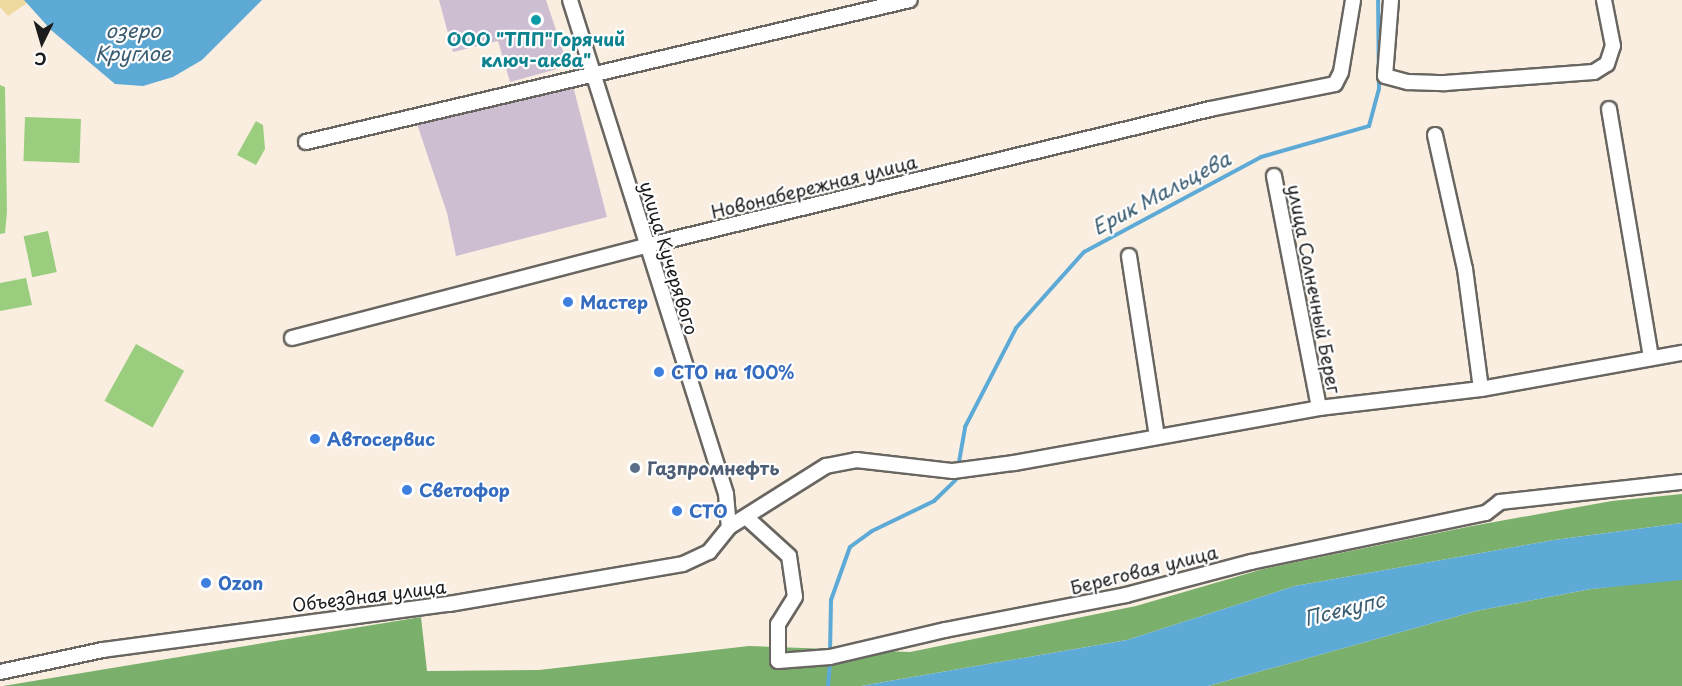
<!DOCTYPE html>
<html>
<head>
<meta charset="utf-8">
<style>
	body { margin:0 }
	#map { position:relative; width:1682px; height:686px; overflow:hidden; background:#f9eee0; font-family:"Playpen Sans",sans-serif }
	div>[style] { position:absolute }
	.industrial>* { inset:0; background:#cebed2 }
	.green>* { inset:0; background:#9acd7d; transform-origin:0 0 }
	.forest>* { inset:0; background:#7bb06c }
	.sand>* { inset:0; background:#eeda9e }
	.water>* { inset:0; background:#5eaad7 }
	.stream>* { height:4px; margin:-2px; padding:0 2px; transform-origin:2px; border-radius:2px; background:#5eaad7 }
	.roads { filter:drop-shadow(2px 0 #696661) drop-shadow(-2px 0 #696661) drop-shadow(0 2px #696661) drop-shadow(0 -2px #696661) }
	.minor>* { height:14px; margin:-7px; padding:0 7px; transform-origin:7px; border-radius:7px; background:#fff }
	.dots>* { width:16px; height:16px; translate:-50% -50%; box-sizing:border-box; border:3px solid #fff; border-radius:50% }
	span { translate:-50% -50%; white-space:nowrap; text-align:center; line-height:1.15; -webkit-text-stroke:4.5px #fff; paint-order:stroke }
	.culture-label { font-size:18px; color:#0d838f; font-weight:700 }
	.street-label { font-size:18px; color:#1c1c1c }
	.shop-label { font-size:18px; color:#366cbe; font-weight:700 }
	.left { translate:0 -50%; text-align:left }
	.service-label { font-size:18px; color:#4e5e75; font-weight:700 }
	.water-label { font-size:20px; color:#3a5c70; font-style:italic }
	.north { position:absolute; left:12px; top:12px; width:60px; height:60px; -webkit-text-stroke:4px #fff; paint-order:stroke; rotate:185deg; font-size:16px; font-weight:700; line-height:24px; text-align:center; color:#1c1c1c }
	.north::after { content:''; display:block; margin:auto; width:21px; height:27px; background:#1c1c1c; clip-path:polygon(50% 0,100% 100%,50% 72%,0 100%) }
</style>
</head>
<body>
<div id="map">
	<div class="industrial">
		<div style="clip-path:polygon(439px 0,546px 0,568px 66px,510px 82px,498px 41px,453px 52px)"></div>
		<div style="clip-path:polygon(573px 86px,607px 217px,456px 256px,447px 213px,417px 124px)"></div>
	</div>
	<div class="green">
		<div style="clip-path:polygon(0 85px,5px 87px,7px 212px,5px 233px,0 234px)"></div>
		<div style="left:25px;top:117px;width:56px;height:44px;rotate:2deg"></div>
		<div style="clip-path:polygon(256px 121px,263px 125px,265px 149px,256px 165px,237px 155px)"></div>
		<div style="left:48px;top:231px;width:42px;height:25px;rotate:78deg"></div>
		<div style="clip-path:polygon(26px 278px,32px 305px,0 311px,0 283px)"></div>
		<div style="left:136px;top:344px;width:55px;height:65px;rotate:29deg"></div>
	</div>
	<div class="forest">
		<div style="clip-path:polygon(1682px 494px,1682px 523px,1554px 540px,1295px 586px,1127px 640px,861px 686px,3px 686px,421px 617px,427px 671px,539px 670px,749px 646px,910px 652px,1136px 606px,1263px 569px,1472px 526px,1612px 501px)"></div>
		<div style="clip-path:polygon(1668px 580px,1682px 580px,1682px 686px,1208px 686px,1476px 611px,1591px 589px)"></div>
	</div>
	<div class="sand">
		<div style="clip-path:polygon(0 0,25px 0,27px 3px,8px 16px,0 7px)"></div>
	</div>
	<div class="water">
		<div style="clip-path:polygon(24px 0,262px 0,202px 60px,173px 77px,143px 86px,115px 84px,51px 30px)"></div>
		<div style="clip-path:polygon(1682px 523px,1682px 580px,1591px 589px,1476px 611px,1208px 686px,861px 686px,1127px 640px,1295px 586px,1554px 540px)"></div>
	</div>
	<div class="stream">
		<div style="left:959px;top:462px;width:36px;rotate:-80deg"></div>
		<div style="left:965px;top:427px;width:111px;rotate:-62.7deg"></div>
		<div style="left:1016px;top:328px;width:102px;rotate:-48.2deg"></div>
		<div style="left:1084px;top:252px;width:201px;rotate:-28.2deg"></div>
		<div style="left:1261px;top:157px;width:112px;rotate:-16deg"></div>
		<div style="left:1369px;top:126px;width:38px;rotate:-75deg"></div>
		<div style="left:1379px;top:89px;width:89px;rotate:-90.6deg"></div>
		<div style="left:830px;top:653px;width:53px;rotate:-88.9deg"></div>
		<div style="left:831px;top:600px;width:56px;rotate:-70.3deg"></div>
		<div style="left:850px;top:547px;width:27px;rotate:-36deg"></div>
		<div style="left:872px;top:531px;width:69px;rotate:-25.8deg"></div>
		<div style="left:934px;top:501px;width:30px;rotate:-44deg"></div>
		<div style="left:828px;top:686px;width:25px;rotate:-85deg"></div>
	</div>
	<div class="roads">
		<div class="minor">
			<div style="left:570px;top:0;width:518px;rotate:72.47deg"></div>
			<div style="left:726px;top:494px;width:33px;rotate:85deg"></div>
			<div style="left:1391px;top:0;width:76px;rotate:94.5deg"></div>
			<div style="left:1385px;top:76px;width:24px;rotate:15deg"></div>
			<div style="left:1408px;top:82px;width:37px;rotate:2deg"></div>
			<div style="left:1445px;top:83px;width:149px;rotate:-4.2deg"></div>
			<div style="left:1594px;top:72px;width:15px;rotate:-32deg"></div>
			<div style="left:1607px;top:64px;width:19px;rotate:-72deg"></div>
			<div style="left:1613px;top:46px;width:47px;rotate:-101.1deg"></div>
			<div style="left:1609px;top:109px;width:252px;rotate:80.4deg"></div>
			<div style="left:1435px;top:135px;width:137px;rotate:77.4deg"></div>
			<div style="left:1465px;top:269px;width:121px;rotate:82.4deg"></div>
			<div style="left:306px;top:142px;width:620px;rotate:-13.23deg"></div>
			<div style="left:1274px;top:176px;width:236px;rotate:79deg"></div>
			<div style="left:1129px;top:256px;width:182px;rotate:81.2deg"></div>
			<div style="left:292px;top:338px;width:365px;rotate:-14.6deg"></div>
			<div style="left:645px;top:246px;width:581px;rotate:-13.63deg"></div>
			<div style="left:1210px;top:109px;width:127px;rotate:-11.3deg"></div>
			<div style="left:1335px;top:84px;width:13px;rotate:-63deg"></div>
			<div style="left:1341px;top:72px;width:73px;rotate:-80.5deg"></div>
			<div style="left:746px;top:517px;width:58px;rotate:42.2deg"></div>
			<div style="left:789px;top:556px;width:41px;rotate:81.7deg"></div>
			<div style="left:795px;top:597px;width:32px;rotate:122deg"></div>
			<div style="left:778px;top:624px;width:37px;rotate:90deg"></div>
			<div style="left:778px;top:661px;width:52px;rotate:-4.4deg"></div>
			<div style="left:830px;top:657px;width:118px;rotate:-13.2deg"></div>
			<div style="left:945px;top:630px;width:184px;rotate:-10.9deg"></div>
			<div style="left:1126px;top:595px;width:129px;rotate:-14.8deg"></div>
			<div style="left:1251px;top:562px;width:240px;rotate:-11.8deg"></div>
			<div style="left:1486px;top:513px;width:18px;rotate:-38deg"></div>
			<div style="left:1500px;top:502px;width:183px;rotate:-6.3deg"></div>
			<div style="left:0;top:672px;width:105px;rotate:-12.1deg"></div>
			<div style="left:103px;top:650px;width:349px;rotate:-7.6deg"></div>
			<div style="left:449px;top:604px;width:237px;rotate:-9.7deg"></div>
			<div style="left:683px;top:564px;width:29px;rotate:-25deg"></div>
			<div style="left:709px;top:552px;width:32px;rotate:-51deg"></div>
			<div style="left:729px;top:527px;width:115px;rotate:-32.2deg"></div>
			<div style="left:826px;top:466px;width:31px;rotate:-11deg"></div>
			<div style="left:856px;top:460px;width:98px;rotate:6.5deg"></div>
			<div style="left:953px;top:471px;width:62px;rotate:-7.5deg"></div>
			<div style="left:1014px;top:463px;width:310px;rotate:-10.2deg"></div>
			<div style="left:1319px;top:408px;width:163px;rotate:-6.7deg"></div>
			<div style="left:1481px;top:389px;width:204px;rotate:-10.2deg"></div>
		</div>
	</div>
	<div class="dots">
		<div style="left:536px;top:20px;background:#0f9aa8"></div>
		<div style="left:568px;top:302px;background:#3f7fe0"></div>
		<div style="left:659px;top:372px;background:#3f7fe0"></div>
		<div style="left:315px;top:439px;background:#3f7fe0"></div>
		<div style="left:635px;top:468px;background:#5c6f8a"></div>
		<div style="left:407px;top:490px;background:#3f7fe0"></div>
		<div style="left:677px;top:511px;background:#3f7fe0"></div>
		<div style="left:206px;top:583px;background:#3f7fe0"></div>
	</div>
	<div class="culture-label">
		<span style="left:536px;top:50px">ООО "ТПП"Горячий<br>ключ-аква"</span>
	</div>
	<div class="street-label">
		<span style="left:814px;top:187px;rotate:-14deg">Новонабережная улица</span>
		<span style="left:669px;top:258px;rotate:73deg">улица Кучерявого</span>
		<span style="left:1314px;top:289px;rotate:79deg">улица Солнечный Берег</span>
		<span style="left:1144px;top:570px;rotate:-14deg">Береговая улица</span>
		<span style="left:369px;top:596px;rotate:-7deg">Объездная улица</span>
	</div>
	<div class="shop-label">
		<span class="left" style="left:580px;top:302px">Мастер</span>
		<span class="left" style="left:671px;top:372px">СТО на 100%</span>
		<span class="left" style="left:327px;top:439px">Автосервис</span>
		<span class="left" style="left:419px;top:490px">Светофор</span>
		<span class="left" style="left:689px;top:511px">СТО</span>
		<span class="left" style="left:218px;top:583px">Ozon</span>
	</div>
	<div class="service-label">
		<span class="left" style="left:647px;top:468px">Газпромнефть</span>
	</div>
	<div class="water-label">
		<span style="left:133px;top:42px">озеро<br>Круглое</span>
		<span style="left:1161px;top:193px;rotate:-28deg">Ерик Мальцева</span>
		<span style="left:1344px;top:609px;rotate:-14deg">Псекупс</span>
	</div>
	<div class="north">С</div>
</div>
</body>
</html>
